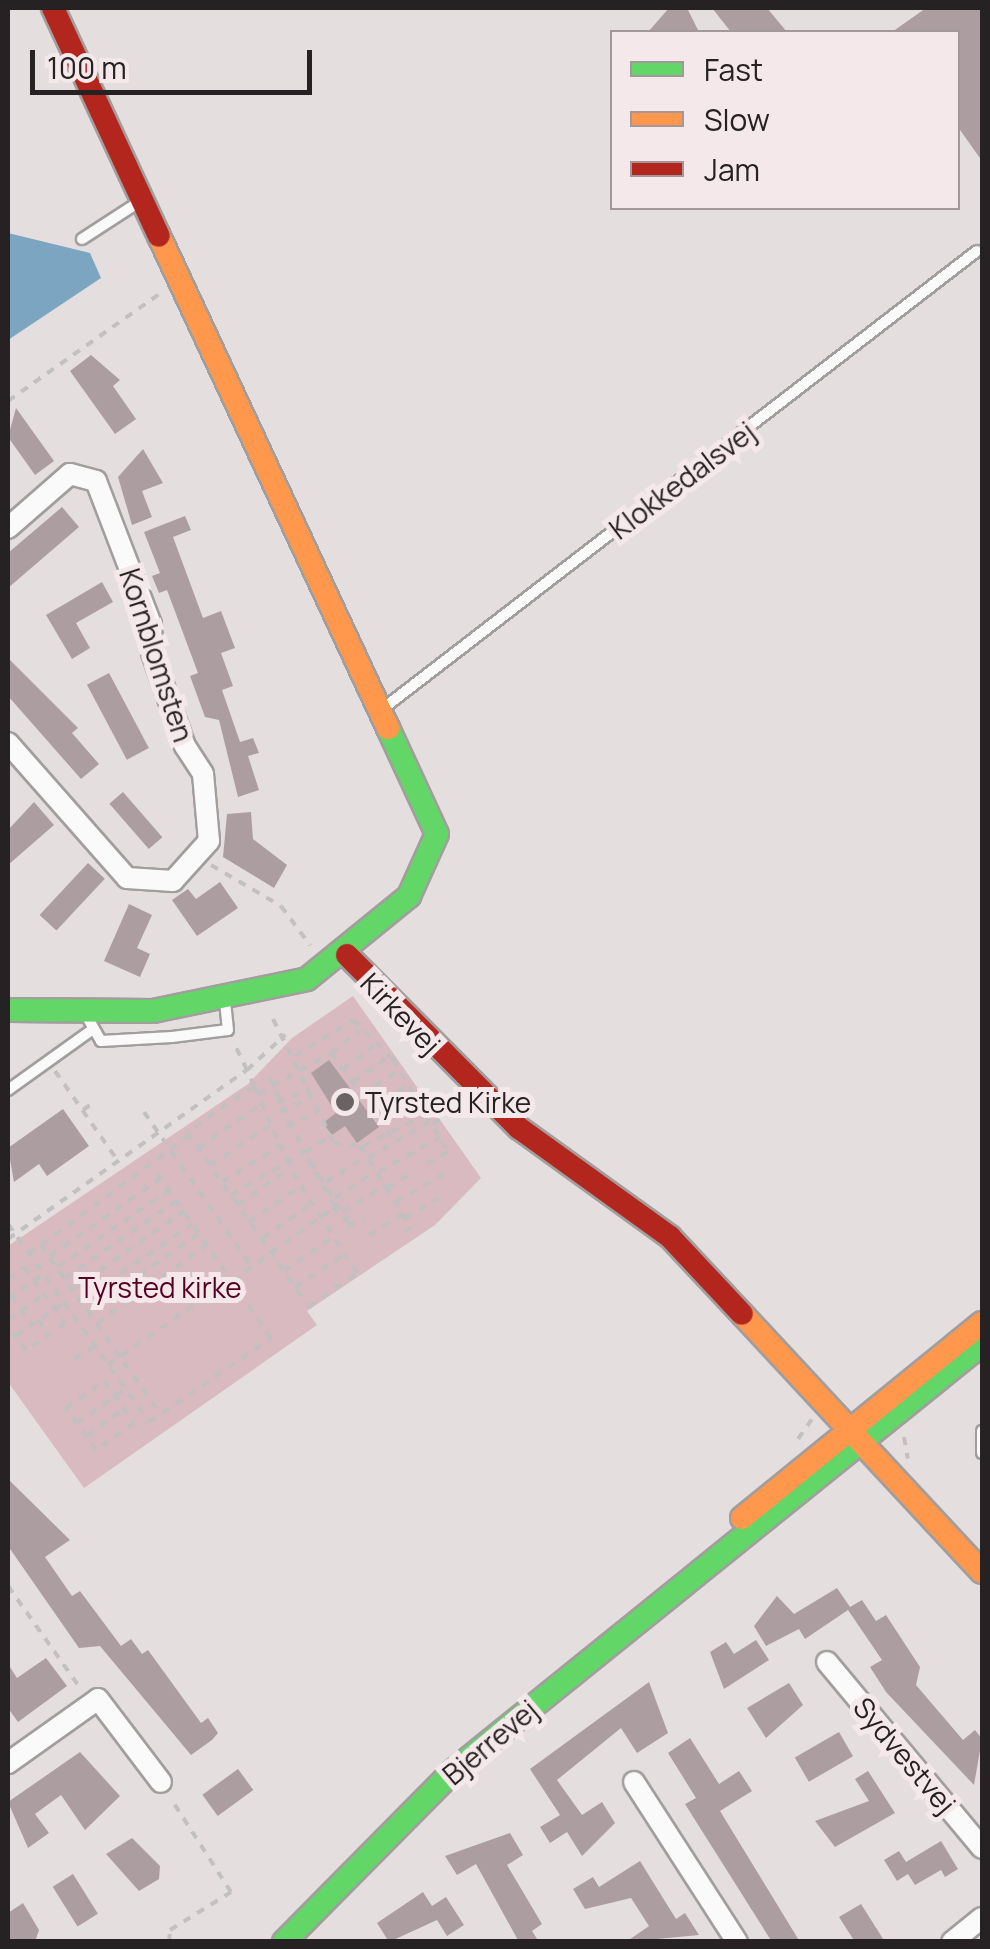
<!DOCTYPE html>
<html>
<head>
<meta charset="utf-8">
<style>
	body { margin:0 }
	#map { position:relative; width:990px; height:1949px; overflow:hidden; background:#e5dedf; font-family:Manrope,sans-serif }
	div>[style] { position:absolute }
	.green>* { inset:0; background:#d8bac0 }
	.water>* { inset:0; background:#7ba5c0 }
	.building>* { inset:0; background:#ac9da0; transform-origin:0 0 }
	.path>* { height:4px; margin-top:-2px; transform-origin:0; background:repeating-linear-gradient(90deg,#c3c0c1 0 8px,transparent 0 16px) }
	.roads { filter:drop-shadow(2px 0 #a29e9e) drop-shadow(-2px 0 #a29e9e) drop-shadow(0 2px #a29e9e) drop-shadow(0 -2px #a29e9e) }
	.lane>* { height:10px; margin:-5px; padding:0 5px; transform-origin:5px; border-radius:5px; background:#fbfafa }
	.street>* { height:20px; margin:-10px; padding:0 10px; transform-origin:10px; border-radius:10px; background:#fbfafa }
	.fast>* { height:22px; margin:-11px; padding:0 11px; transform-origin:11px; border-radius:11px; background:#63d668 }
	.slow>* { height:22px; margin:-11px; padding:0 11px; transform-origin:11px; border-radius:11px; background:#ff974d }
	.jam>* { height:22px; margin:-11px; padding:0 11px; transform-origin:11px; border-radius:11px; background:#b3261e }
	.dots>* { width:28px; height:28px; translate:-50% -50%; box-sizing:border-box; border:5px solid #f5e8ea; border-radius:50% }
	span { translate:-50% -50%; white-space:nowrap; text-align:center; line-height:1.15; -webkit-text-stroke:10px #f5e8ea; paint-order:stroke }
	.street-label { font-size:28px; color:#262122 }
	.poi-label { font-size:28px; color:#262122 }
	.left { translate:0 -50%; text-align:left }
	.park-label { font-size:28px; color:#550023 }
	.frame { position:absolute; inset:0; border:10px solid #262122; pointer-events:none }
	.legend { position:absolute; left:610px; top:30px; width:350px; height:180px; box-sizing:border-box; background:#f5e8ea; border:2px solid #a2989a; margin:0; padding:12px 18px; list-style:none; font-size:30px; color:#262122 }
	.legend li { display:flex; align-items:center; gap:20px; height:50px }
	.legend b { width:50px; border:2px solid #a2989a }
	.scale { position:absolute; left:30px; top:50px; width:282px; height:45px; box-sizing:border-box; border:5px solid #262122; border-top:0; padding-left:12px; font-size:30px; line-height:35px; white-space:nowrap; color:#262122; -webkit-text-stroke:8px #f5e8ea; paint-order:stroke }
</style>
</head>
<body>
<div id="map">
	<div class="green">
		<div style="clip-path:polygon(353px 996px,481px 1178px,435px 1225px,307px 1311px,317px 1325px,84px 1488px,8px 1382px,8px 1246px,248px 1084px,292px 1038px)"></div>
	</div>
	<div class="water">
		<div style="clip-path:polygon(8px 233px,90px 253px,101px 278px,8px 340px)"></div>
	</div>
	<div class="building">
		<div style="clip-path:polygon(669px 8px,687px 8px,699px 32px,648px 32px)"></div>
		<div style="clip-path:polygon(712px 8px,767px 8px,787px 32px,731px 32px)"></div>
		<div style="clip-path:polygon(926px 8px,982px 8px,982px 161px,958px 127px,958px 32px,892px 32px)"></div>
		<div style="clip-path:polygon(91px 355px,120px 380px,113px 386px,136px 419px,115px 434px,70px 371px)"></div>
		<div style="clip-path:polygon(16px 408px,54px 461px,35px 475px,8px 437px)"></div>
		<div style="clip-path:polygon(143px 449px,163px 483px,142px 491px,152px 517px,132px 525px,118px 477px)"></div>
		<div style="clip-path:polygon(62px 507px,79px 527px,8px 588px,8px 553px)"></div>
		<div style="clip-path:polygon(185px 516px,191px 530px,173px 537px,203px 618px,221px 611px,235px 648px,221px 653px,233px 686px,222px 690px,240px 742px,253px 738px,259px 753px,248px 756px,259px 790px,238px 797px,219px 720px,205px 717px,190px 676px,198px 673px,167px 590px,159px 593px,152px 576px,160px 573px,144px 532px)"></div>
		<div style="clip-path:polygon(102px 582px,113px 602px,76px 623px,90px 648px,72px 659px,46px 615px)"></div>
		<div style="clip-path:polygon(8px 658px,78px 728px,72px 733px,99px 764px,81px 779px,8px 696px)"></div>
		<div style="left:109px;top:673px;width:85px;height:25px;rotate:62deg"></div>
		<div style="left:123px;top:792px;width:60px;height:18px;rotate:49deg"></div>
		<div style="clip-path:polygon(34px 802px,54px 825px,8px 865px,8px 830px)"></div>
		<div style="clip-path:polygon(251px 812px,253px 839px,287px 865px,274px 888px,223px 857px,227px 814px)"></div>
		<div style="left:88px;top:863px;width:23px;height:71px;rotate:43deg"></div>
		<div style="clip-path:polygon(220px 882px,238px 908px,197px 936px,172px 900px,188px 889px,196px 899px)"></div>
		<div style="clip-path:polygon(129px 904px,152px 915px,137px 948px,150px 954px,140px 977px,104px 961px)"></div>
		<div style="clip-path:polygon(329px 1060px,379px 1127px,357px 1143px,345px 1126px,332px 1135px,323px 1123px,336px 1113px,311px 1073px)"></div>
		<div style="clip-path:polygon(63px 1109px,89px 1146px,47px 1176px,39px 1164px,14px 1182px,8px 1148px)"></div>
		<div style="clip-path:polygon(8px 1479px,70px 1540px,45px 1557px,72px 1596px,80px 1591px,121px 1646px,131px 1639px,142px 1654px,148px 1650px,201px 1723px,208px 1718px,218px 1733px,212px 1740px,191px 1755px,100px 1646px,79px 1648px,8px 1546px)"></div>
		<div style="clip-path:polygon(837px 1588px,850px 1607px,862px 1600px,876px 1621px,886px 1615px,920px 1667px,916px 1685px,963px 1740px,975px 1730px,982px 1739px,974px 1785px,886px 1692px,870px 1667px,882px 1660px,848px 1610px,805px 1639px,799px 1629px,766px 1646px,754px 1626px,777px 1596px,794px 1614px)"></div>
		<div style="clip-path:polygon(756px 1640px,769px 1660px,724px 1689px,710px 1652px,726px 1642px,734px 1654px)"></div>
		<div style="clip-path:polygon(46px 1658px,67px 1686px,18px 1722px,8px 1708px,8px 1664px,17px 1678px)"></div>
		<div style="clip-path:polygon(649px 1682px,668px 1733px,637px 1753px,621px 1728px,557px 1780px,582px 1815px,602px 1802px,615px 1823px,582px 1856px,567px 1832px,550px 1843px,540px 1827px,560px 1815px,530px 1769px)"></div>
		<div style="clip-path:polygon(789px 1683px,803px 1705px,766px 1738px,747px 1708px)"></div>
		<div style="left:839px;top:1732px;width:28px;height:51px;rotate:60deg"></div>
		<div style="clip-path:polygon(690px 1738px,719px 1784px,739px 1771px,752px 1791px,720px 1811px,800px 1942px,772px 1942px,685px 1804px,696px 1798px,668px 1753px)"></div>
		<div style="clip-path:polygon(80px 1752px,120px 1796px,85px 1830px,61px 1795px,35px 1814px,49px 1833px,28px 1848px,8px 1802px)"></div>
		<div style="left:238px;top:1769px;width:26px;height:44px;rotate:54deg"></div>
		<div style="clip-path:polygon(868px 1771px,895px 1813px,835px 1847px,815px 1821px,869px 1801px,855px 1779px)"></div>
		<div style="clip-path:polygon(510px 1833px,523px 1855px,507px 1865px,542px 1924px,532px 1931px,539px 1942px,519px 1942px,476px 1864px,457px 1875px,445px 1856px)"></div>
		<div style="clip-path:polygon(132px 1838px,160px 1866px,159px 1879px,139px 1891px,106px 1854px)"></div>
		<div style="clip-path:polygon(941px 1841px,958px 1869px,945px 1877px,941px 1870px,915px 1885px,908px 1874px,897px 1881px,884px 1860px,899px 1851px,906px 1862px)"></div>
		<div style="clip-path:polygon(640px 1861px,676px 1919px,685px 1913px,699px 1935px,626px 1942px,649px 1926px,631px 1898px,585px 1909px,573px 1889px,593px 1877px,599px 1887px)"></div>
		<div style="left:73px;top:1874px;width:47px;height:24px;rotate:58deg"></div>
		<div style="clip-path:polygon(423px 1892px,432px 1906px,446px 1897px,464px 1925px,447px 1936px,437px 1920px,389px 1942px,377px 1923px)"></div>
		<div style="clip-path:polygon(23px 1903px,39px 1930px,35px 1942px,8px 1942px,8px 1913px)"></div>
		<div style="clip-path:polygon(861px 1904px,885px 1942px,855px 1942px,839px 1917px)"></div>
	</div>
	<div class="path">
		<div style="left:8px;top:401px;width:189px;rotate:-35.3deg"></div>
		<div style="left:211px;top:865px;width:81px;rotate:30.4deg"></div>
		<div style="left:281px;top:906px;width:49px;rotate:53.4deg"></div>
		<div style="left:273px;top:1019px;width:138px;rotate:63.8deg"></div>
		<div style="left:334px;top:1143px;width:29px;rotate:6deg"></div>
		<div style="left:363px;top:1146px;width:69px;rotate:-26.6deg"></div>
		<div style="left:331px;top:1053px;width:36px;rotate:-38deg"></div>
		<div style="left:295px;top:1056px;width:68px;rotate:-31.8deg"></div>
		<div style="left:353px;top:1020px;width:56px;rotate:44.3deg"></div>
		<div style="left:393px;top:1059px;width:108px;rotate:59.4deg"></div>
		<div style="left:448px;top:1152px;width:31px;rotate:151deg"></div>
		<div style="left:343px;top:1069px;width:39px;rotate:-37deg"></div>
		<div style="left:55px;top:1071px;width:110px;rotate:55deg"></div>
		<div style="left:269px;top:1077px;width:84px;rotate:64.7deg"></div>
		<div style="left:353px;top:1082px;width:43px;rotate:-35.5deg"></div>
		<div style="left:254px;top:1086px;width:81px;rotate:145.5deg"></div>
		<div style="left:187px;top:1132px;width:213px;rotate:55.1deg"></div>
		<div style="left:309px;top:1307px;width:59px;rotate:-35.3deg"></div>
		<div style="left:357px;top:1273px;width:112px;rotate:-122.6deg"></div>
		<div style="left:297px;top:1179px;width:46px;rotate:-116deg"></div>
		<div style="left:277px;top:1138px;width:57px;rotate:-113.9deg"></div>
		<div style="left:254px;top:1086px;width:17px;rotate:-114deg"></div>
		<div style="left:247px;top:1070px;width:52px;rotate:-42.6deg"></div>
		<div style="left:258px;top:1094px;width:84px;rotate:-29.3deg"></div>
		<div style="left:331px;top:1053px;width:110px;rotate:54.3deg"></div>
		<div style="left:362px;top:1095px;width:45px;rotate:-34deg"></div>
		<div style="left:277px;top:1103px;width:35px;rotate:-24deg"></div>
		<div style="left:83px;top:1110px;width:16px;rotate:-35deg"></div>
		<div style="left:372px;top:1110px;width:45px;rotate:-35.1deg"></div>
		<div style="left:144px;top:1112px;width:188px;rotate:55.2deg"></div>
		<div style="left:280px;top:1112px;width:35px;rotate:-25deg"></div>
		<div style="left:382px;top:1124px;width:45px;rotate:-33.3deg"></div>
		<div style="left:433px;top:1124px;width:35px;rotate:-35deg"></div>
		<div style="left:286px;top:1126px;width:34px;rotate:-23deg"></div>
		<div style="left:360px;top:1146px;width:97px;rotate:58.1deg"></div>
		<div style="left:411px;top:1228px;width:7px;rotate:153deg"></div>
		<div style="left:198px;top:1148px;width:78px;rotate:-34.5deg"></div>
		<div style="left:368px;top:1158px;width:73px;rotate:-30.4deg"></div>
		<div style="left:311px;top:1162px;width:72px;rotate:58.1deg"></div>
		<div style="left:349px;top:1223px;width:22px;rotate:-137deg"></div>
		<div style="left:210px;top:1165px;width:73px;rotate:-33.3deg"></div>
		<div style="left:379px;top:1172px;width:70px;rotate:-29.8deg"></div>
		<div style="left:222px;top:1182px;width:70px;rotate:-32.1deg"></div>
		<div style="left:326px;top:1182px;width:48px;rotate:-33deg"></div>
		<div style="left:387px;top:1188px;width:26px;rotate:-32deg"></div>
		<div style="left:231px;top:1195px;width:84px;rotate:-30.8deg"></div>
		<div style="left:335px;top:1198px;width:49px;rotate:-33.4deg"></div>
		<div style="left:396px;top:1202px;width:59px;rotate:-30.5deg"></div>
		<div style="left:238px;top:1205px;width:65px;rotate:-35.6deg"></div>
		<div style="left:343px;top:1212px;width:50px;rotate:-32.7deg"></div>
		<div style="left:405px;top:1218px;width:39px;rotate:-30deg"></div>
		<div style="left:249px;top:1222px;width:63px;rotate:-34.7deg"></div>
		<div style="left:8px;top:1224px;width:243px;rotate:54.5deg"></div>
		<div style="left:149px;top:1422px;width:148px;rotate:-34.5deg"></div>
		<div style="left:271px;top:1338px;width:208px;rotate:-124.6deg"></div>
		<div style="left:347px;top:1226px;width:18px;rotate:-22deg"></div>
		<div style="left:369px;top:1235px;width:40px;rotate:-32deg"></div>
		<div style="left:263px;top:1238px;width:60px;rotate:-35.5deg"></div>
		<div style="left:8px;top:1239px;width:293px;rotate:-35.3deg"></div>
		<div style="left:247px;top:1070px;width:32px;rotate:-116deg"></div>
		<div style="left:41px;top:1245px;width:207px;rotate:54.8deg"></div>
		<div style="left:29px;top:1254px;width:199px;rotate:-36.6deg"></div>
		<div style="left:50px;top:1256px;width:136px;rotate:-35.1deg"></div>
		<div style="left:58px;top:1267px;width:135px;rotate:-34.7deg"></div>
		<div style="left:284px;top:1271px;width:60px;rotate:-34.8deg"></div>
		<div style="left:65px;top:1278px;width:135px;rotate:-34.7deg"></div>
		<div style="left:8px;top:1279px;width:20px;rotate:-37deg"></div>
		<div style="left:24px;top:1267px;width:69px;rotate:53.8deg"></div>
		<div style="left:65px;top:1323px;width:48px;rotate:144.3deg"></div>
		<div style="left:26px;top:1351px;width:32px;rotate:-125deg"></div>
		<div style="left:232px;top:1281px;width:127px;rotate:-35.7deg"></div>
		<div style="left:335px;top:1207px;width:62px;rotate:-119.1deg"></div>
		<div style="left:305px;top:1153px;width:27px;rotate:-34deg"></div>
		<div style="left:295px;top:1287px;width:60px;rotate:-33.4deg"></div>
		<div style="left:74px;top:1289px;width:135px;rotate:-35.3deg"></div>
		<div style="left:11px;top:1296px;width:36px;rotate:54deg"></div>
		<div style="left:8px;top:1299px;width:43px;rotate:-35.5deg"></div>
		<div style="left:81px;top:1301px;width:135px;rotate:-34.7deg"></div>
		<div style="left:87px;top:1312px;width:136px;rotate:-35.1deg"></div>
		<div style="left:8px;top:1320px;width:44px;rotate:-35.8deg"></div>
		<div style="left:38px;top:1320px;width:18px;rotate:56deg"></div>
		<div style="left:97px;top:1323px;width:135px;rotate:-35.3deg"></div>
		<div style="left:16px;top:1336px;width:58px;rotate:-34.5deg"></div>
		<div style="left:74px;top:1359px;width:25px;rotate:-32deg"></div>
		<div style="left:108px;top:1365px;width:150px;rotate:-35deg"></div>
		<div style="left:104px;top:1381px;width:52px;rotate:54.5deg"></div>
		<div style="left:134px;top:1423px;width:47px;rotate:144.6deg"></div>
		<div style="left:96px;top:1450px;width:52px;rotate:-125.5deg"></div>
		<div style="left:66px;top:1408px;width:47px;rotate:-35.4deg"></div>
		<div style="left:77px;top:1423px;width:59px;rotate:-35.3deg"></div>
		<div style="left:87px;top:1436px;width:46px;rotate:-36.1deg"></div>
		<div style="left:904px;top:1437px;width:22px;rotate:80deg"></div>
		<div style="left:798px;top:1439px;width:24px;rotate:-55deg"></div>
		<div style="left:8px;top:1586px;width:126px;rotate:54.7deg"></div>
		<div style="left:169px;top:1942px;width:12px;rotate:-85deg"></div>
		<div style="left:170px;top:1930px;width:72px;rotate:-31.9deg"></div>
		<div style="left:231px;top:1892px;width:111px;rotate:-122.8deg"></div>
	</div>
	<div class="roads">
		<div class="lane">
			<div style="left:82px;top:239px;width:68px;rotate:-33deg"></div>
			<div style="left:385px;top:707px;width:747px;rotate:-37.61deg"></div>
			<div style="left:86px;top:1015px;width:30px;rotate:60deg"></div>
			<div style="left:101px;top:1041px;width:71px;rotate:-3.2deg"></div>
			<div style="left:172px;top:1037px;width:56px;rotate:-7.1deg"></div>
			<div style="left:228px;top:1030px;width:29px;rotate:-96deg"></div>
			<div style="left:8px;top:1090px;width:100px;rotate:-35.6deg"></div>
			<div style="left:982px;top:1431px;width:22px;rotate:90deg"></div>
		</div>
		<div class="street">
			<div style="left:8px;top:528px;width:82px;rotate:-41.1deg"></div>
			<div style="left:70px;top:474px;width:27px;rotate:15deg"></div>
			<div style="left:96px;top:481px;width:153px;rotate:69deg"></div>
			<div style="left:151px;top:624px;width:29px;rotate:88deg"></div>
			<div style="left:152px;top:653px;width:99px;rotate:70.5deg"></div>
			<div style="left:185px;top:746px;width:33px;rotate:57deg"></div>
			<div style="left:203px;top:774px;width:67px;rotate:84.9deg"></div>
			<div style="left:209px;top:841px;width:54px;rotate:132deg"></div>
			<div style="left:173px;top:881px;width:46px;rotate:-176.3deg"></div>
			<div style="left:127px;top:878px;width:180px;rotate:-131.4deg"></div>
			<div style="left:827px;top:1662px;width:242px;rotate:50.2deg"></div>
			<div style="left:8px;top:1763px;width:110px;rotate:-35.4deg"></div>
			<div style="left:98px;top:1699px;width:104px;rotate:52.8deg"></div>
			<div style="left:634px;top:1782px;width:190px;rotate:57.2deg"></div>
			<div style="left:952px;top:1942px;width:38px;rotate:-39deg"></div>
		</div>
		<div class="fast">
			<div style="left:8px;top:1010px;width:145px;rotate:0.4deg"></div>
			<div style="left:153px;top:1011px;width:157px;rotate:-11.7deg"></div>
			<div style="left:307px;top:979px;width:132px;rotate:-39.1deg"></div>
			<div style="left:409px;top:896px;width:68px;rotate:-65.7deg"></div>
			<div style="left:437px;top:834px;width:117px;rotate:-114.8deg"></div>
			<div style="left:284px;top:1942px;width:240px;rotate:-45.3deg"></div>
			<div style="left:453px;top:1771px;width:680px;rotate:-38.91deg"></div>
		</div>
		<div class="slow">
			<div style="left:159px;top:236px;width:543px;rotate:65.04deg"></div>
			<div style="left:742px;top:1314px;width:352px;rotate:47.1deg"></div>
			<div style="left:742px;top:1518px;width:309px;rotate:-39.1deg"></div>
		</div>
		<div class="jam">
			<div style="left:53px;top:8px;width:251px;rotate:65.1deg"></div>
			<div style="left:347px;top:955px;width:244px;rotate:45.2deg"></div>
			<div style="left:519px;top:1128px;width:186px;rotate:35.8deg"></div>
			<div style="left:670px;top:1237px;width:105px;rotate:46.9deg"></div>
		</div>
	</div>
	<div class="dots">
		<div style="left:345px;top:1102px;background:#696364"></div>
	</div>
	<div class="street-label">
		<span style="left:682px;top:480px;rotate:-37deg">Klokkedalsvej</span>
		<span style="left:157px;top:655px;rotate:72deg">Kornblomsten</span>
		<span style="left:401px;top:1013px;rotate:46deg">Kirkevej</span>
		<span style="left:490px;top:1742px;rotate:-40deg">Bjerrevej</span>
		<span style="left:905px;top:1755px;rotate:50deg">Sydvestvej</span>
	</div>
	<div class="poi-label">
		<span class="left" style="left:365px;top:1102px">Tyrsted Kirke</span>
	</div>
	<div class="park-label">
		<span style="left:160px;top:1287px">Tyrsted kirke</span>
	</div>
	<div class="frame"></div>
	<ul class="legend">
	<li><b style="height:12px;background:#63d668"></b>Fast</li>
	<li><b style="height:12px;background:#ff974d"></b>Slow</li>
	<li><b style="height:12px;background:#b3261e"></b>Jam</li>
	</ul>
	<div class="scale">100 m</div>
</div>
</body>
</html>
